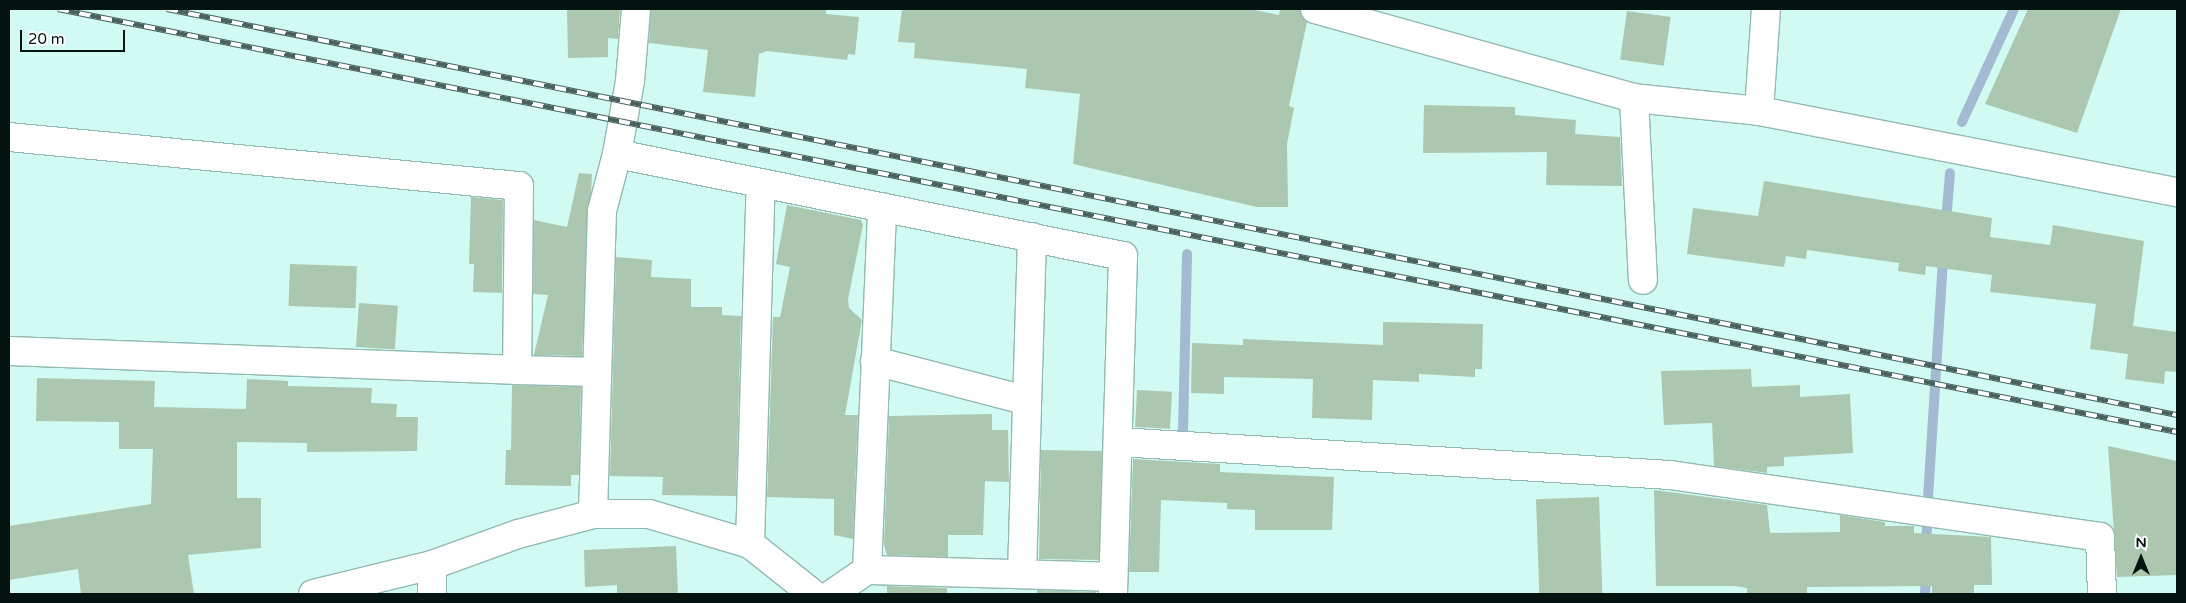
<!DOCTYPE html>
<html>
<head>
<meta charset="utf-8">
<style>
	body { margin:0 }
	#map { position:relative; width:2186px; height:603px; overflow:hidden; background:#d1faf3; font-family:"Varela Round",sans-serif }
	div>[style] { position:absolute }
	.stream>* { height:10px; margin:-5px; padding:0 5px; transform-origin:5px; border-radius:5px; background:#a4bad2 }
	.building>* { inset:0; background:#acc7b0; transform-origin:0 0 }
	.roads { filter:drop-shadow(1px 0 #92b9b2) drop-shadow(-1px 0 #92b9b2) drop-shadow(0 1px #92b9b2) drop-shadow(0 -1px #92b9b2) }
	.minor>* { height:28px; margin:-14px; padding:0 14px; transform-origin:14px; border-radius:14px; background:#fff }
	.rail>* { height:5.5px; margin-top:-2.75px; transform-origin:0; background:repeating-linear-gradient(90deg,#fff 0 11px,#49615d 0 22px); box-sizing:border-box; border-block:1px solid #49615d }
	span { translate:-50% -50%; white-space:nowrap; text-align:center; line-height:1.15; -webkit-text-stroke:4.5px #fff; paint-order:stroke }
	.frame { position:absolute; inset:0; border:10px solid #051411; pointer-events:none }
	.north { position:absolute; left:2116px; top:533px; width:50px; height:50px; -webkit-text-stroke:4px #fff; paint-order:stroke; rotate:0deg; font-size:14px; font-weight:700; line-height:20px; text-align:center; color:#051411 }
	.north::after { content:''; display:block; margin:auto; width:18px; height:22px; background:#051411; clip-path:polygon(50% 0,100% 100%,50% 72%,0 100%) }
	.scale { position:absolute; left:20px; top:30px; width:105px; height:22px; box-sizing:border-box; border:2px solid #051411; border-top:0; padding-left:6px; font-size:15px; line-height:18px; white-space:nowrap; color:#051411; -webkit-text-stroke:4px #fff; paint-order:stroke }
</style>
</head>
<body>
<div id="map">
	<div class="stream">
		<div style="left:1962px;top:122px;width:124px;rotate:-65.3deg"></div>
		<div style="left:1946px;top:222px;width:49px;rotate:-85.3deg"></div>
		<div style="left:1183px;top:432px;width:178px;rotate:-88.7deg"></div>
		<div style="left:1928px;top:498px;width:241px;rotate:-86.4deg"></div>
		<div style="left:1926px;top:546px;width:22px;rotate:-87deg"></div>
		<div style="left:1925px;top:594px;width:21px;rotate:-87deg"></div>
	</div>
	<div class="building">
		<div style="clip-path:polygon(567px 9px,620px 9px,618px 39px,608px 38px,608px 57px,568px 58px)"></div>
		<div style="clip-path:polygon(651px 9px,826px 9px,826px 14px,859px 17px,855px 55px,848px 54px,847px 60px,767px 51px,759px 54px,755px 97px,703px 92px,708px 50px,649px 43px)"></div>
		<div style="clip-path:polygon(902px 9px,1249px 9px,1279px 15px,1280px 9px,1300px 9px,1307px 22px,1289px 106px,1294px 108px,1287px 144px,1288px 207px,1257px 207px,1073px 164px,1080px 94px,1025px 88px,1027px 69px,914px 58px,915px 43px,898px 42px)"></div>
		<div style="clip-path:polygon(2028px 9px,2121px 9px,2077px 133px,1985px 104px)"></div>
		<div style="left:1627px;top:11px;width:44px;height:49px;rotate:8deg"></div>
		<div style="clip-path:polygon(1424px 105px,1515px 107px,1515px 115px,1576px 120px,1575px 134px,1620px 137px,1622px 186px,1546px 185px,1547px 152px,1423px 153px)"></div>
		<div style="clip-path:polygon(579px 173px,592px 174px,582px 356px,534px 355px,548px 295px,533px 294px,534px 220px,567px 227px)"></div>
		<div style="clip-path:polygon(1764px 181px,1992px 218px,1990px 237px,2050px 245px,2053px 225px,2144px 241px,2133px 326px,2177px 332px,2177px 372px,2165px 371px,2164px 384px,2125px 379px,2128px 354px,2090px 349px,2096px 304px,1990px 292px,1992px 275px,1926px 266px,1925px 275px,1898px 271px,1899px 263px,1807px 250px,1806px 259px,1786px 256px,1784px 267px,1687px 254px,1693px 208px,1758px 216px)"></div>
		<div style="clip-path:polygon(471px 197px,503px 200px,502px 293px,473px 292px,474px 264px,469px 264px)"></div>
		<div style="clip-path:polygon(787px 205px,861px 220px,863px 225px,848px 299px,849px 308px,862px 320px,845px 415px,858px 415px,853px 539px,834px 535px,834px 499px,767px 497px,773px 317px,780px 317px,790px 267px,776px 264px)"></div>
		<div style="clip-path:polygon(616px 257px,652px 260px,651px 277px,691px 279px,691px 307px,722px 307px,722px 315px,741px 316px,736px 496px,662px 495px,663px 477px,610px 476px)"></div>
		<div style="left:290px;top:264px;width:67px;height:42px;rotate:2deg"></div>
		<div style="left:359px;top:303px;width:39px;height:44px;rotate:4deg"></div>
		<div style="clip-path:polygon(1383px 322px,1483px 324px,1482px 369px,1475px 369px,1475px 377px,1419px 374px,1419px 382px,1373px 380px,1372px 420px,1312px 418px,1313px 379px,1224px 377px,1224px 394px,1191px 393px,1192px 343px,1243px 345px,1243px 339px,1383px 345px)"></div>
		<div style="clip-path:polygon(1751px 369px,1752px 387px,1800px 385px,1800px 397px,1850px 394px,1853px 453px,1784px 457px,1784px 466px,1767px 467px,1767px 473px,1714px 466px,1712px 423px,1664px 425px,1661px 371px)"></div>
		<div style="clip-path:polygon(37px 378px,155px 381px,154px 407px,246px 409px,247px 379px,288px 381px,288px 386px,372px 388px,371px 403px,397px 404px,396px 417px,418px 417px,417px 451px,307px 452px,307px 443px,237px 442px,237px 498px,261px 498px,261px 548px,188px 555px,194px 594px,81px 594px,78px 569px,9px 580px,9px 526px,151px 504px,153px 449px,119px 449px,119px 422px,36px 421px)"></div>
		<div style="clip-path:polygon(512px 385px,581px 387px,579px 475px,571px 475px,571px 486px,505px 485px,506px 450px,511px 450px)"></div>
		<div style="left:1137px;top:390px;width:35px;height:37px;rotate:3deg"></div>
		<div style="clip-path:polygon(992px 414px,992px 430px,1008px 430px,1009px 482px,985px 481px,983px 535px,948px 535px,948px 557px,887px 555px,884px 545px,889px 416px)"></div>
		<div style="clip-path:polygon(2108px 446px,2177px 461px,2177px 575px,2117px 577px)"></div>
		<div style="left:1041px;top:450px;width:61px;height:109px;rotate:1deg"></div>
		<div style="clip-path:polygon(1133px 459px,1220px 464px,1220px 472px,1334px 477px,1332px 530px,1255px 530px,1255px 510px,1227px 509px,1227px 503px,1161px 500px,1159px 572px,1129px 572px)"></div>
		<div style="clip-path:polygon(1654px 490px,1767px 505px,1770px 533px,1840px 532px,1840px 515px,1885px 522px,1885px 526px,1914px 526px,1914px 533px,1991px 537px,1992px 585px,1974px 585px,1974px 594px,1932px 594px,1932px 586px,1807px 587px,1807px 594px,1747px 594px,1747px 588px,1734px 586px,1656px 586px)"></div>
		<div style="left:1599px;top:497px;width:97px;height:63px;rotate:88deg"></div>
		<div style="clip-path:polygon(676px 546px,678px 594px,617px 594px,617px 585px,585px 587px,584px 550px)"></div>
		<div style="clip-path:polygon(887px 586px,947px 588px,947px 594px,887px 594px)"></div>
		<div style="clip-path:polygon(1037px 590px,1096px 592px,1096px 594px,1037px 594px)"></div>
	</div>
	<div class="roads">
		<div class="minor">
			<div style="left:1315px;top:9px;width:331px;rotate:15.6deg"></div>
			<div style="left:1634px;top:98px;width:126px;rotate:5.9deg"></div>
			<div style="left:1759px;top:111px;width:426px;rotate:11deg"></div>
			<div style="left:1634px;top:98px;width:182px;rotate:87.2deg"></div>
			<div style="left:1759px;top:111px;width:102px;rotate:-86.1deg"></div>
			<div style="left:9px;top:137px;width:512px;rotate:5.49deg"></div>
			<div style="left:519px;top:186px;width:184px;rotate:90.6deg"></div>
			<div style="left:517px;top:370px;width:508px;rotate:-177.86deg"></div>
			<div style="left:617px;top:154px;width:74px;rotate:-79.9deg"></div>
			<div style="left:630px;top:81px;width:72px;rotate:-85.2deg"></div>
			<div style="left:875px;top:361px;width:155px;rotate:14.6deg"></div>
			<div style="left:517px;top:370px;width:80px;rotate:1.4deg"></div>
			<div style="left:1118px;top:442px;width:553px;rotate:3.42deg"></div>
			<div style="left:1670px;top:475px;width:434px;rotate:8.2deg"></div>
			<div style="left:2100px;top:537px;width:57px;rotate:88deg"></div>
			<div style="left:593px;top:514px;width:303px;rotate:-88.3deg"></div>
			<div style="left:602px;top:211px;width:59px;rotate:-75.3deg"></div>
			<div style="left:617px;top:154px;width:516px;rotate:11.4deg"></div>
			<div style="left:1123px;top:256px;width:338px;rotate:91.7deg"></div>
			<div style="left:750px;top:544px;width:361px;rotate:-88.3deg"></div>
			<div style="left:867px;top:570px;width:246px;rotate:1.6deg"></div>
			<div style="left:1022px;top:574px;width:337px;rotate:-88.3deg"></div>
			<div style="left:313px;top:594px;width:122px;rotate:-13.7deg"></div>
			<div style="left:432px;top:565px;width:91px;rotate:-19.8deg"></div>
			<div style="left:518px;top:534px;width:78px;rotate:-14.9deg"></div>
			<div style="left:593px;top:514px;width:56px"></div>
			<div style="left:649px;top:514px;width:105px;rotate:16.5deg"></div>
			<div style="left:750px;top:544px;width:80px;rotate:38.4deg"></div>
			<div style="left:432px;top:594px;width:29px;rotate:-90deg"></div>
			<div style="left:832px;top:594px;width:42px;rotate:-34.4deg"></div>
			<div style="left:867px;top:570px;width:363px;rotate:-87.6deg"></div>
		</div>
	</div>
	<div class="rail">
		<div style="left:58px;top:9px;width:2161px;rotate:11.29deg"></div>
		<div style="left:167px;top:9px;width:2051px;rotate:11.42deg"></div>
	</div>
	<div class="frame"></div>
	<div class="north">N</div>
	<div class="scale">20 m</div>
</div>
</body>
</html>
